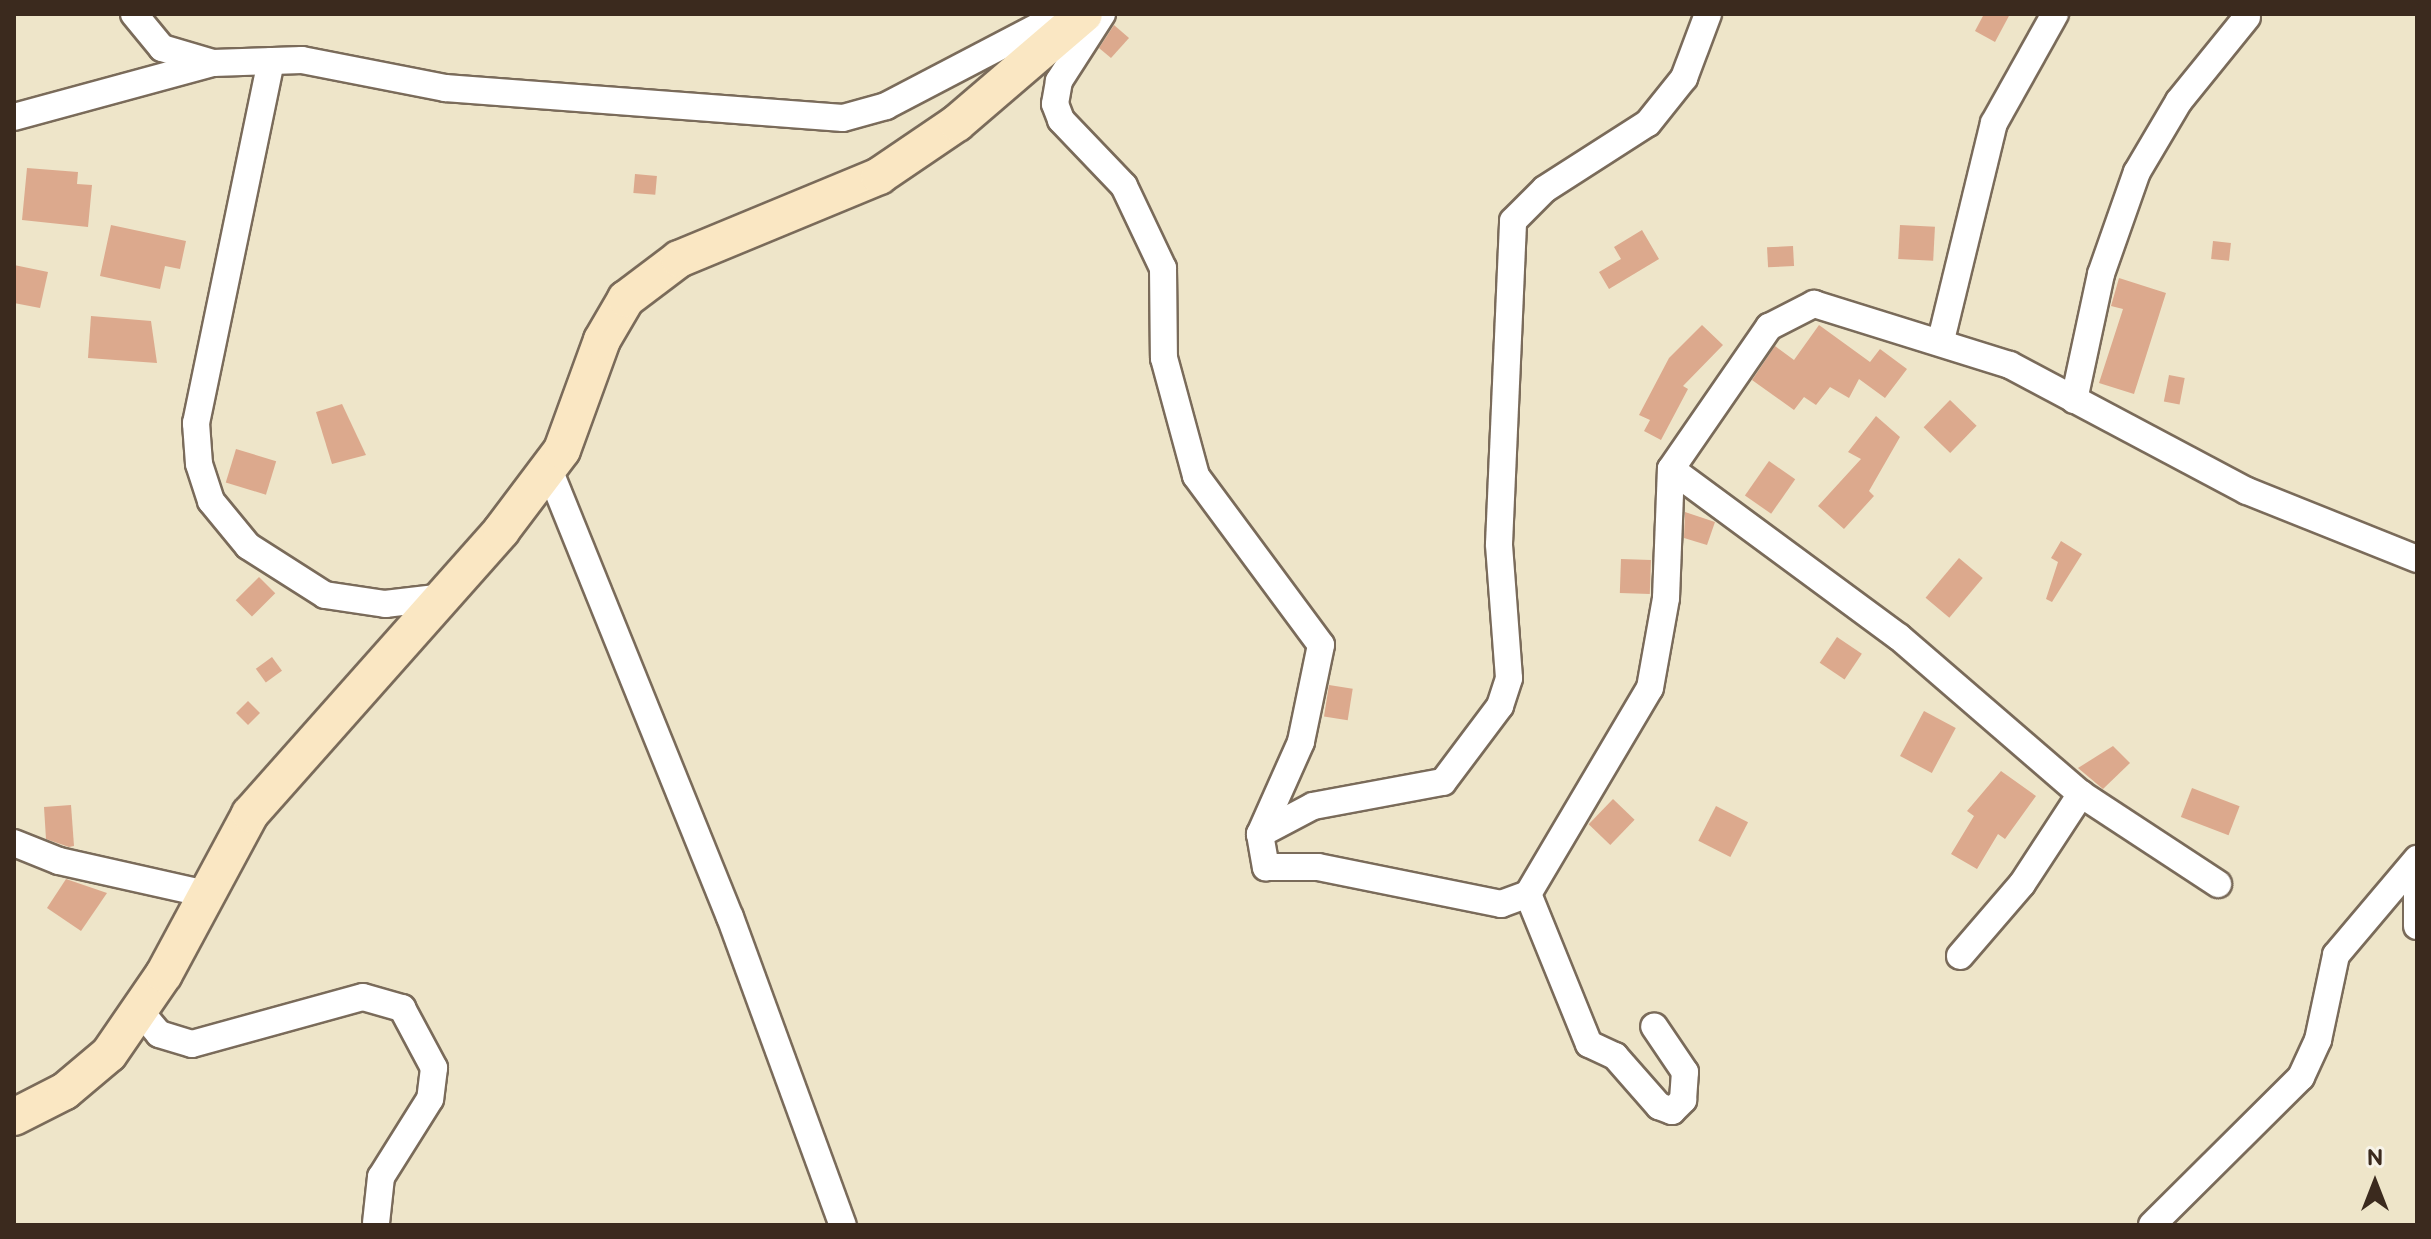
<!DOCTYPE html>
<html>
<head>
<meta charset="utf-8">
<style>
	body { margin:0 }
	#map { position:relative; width:2431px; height:1239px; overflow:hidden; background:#eee5c9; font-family:"Balsamiq Sans",sans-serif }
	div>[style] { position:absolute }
	.building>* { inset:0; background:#dca98d; transform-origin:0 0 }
	.roads { filter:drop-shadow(2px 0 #7a6b5a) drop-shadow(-2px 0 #7a6b5a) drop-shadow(0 2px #7a6b5a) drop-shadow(0 -2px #7a6b5a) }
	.street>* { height:26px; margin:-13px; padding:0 13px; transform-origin:13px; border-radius:13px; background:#fff }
	.secondary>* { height:36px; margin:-18px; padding:0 18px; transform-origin:18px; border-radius:18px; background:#fae7c3 }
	span { translate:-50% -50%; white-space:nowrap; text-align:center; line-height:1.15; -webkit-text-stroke:6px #f7f3e8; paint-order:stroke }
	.frame { position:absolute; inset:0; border:16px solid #3b2a1e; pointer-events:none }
	.north { position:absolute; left:2335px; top:1143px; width:80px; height:80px; -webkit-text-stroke:6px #f7f3e8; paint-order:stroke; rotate:0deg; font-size:22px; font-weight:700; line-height:32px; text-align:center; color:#3b2a1e }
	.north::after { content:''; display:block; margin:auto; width:28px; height:36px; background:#3b2a1e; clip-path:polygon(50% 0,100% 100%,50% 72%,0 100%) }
</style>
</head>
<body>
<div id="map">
	<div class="building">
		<div style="clip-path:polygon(1984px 14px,2010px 14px,1995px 42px,1975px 31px)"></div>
		<div style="clip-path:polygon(1114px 25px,1129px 38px,1111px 58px,1099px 48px)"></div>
		<div style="clip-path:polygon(27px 168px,78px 172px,77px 184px,92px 185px,88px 227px,22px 220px)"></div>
		<div style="left:635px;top:174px;width:22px;height:19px;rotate:5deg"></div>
		<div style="clip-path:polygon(111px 225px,186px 241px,180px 269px,165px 266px,160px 289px,100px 276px)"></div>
		<div style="left:1900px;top:225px;width:35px;height:34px;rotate:3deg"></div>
		<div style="clip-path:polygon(1642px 230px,1659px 259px,1609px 289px,1599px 272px,1621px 259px,1614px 247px)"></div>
		<div style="left:2213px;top:241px;width:18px;height:18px;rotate:6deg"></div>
		<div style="left:1793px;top:246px;width:20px;height:26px;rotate:87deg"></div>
		<div style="clip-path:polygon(14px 265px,48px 272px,40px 308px,14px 303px)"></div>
		<div style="clip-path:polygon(2119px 278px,2166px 293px,2134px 394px,2099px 383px,2123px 309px,2111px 306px)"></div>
		<div style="clip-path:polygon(91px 316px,151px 321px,157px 363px,88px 358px)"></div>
		<div style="clip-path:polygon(1702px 325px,1723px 345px,1683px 386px,1688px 389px,1661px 440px,1644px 431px,1650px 420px,1639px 415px,1669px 358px)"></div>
		<div style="clip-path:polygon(1819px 325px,1870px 362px,1880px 349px,1907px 369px,1885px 398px,1859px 379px,1849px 398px,1830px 387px,1816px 405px,1804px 397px,1794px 410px,1752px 380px,1775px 346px,1794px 360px)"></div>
		<div style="left:2169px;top:375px;width:16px;height:27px;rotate:11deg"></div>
		<div style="left:1950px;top:400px;width:37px;height:38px;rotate:44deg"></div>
		<div style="clip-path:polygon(342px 404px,366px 455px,332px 464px,316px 412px)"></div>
		<div style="clip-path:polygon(1876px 416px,1900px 437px,1869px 491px,1874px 496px,1844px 529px,1818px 506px,1861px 459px,1848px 452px)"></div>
		<div style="left:236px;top:449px;width:42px;height:35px;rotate:17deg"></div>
		<div style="left:1769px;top:461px;width:32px;height:42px;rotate:35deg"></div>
		<div style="clip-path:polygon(1685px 512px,1715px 522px,1707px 545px,1684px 538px)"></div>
		<div style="clip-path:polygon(2061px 541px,2082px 554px,2052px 602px,2046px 599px,2058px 562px,2051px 558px)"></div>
		<div style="left:1959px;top:558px;width:31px;height:52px;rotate:40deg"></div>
		<div style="left:1621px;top:559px;width:30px;height:34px;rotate:2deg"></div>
		<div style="left:259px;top:577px;width:23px;height:33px;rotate:45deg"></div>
		<div style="left:1837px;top:637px;width:30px;height:31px;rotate:34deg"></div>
		<div style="left:272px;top:657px;width:17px;height:20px;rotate:54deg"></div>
		<div style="left:1329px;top:685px;width:24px;height:32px;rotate:9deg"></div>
		<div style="left:248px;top:701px;width:17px;height:17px;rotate:45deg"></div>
		<div style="left:1924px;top:711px;width:36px;height:51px;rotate:28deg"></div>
		<div style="clip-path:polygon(2113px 746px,2130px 763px,2103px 789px,2078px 768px)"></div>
		<div style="clip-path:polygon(2001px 771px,2036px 796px,2005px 839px,1998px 834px,1977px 869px,1951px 854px,1974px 816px,1967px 811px)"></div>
		<div style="left:2192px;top:788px;width:51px;height:31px;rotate:21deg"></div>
		<div style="left:1613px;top:799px;width:30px;height:35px;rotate:44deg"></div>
		<div style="clip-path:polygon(71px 805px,74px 846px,69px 847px,46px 839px,44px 807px)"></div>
		<div style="left:1716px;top:806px;width:36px;height:39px;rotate:27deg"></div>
		<div style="clip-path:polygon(66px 879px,107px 893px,81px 931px,47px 908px)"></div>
	</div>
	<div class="roads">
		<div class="street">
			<div style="left:134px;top:14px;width:44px;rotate:50.5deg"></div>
			<div style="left:162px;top:48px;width:53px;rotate:16.4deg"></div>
			<div style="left:1102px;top:14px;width:80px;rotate:122.7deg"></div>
			<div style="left:1059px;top:81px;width:23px;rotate:100deg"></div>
			<div style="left:1055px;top:104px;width:17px;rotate:69deg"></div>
			<div style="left:1061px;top:120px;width:91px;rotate:46.3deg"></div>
			<div style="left:1124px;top:186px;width:91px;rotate:64.6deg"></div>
			<div style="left:1163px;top:268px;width:90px;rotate:89.4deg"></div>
			<div style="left:1164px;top:358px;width:122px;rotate:74.8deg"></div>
			<div style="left:1196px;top:476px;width:210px;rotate:53.5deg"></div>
			<div style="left:1321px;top:645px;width:99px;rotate:101.7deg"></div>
			<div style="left:1301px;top:742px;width:101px;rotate:114deg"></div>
			<div style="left:1260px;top:834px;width:34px;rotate:80deg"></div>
			<div style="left:1266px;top:867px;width:52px"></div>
			<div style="left:1318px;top:867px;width:187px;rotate:11.4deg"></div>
			<div style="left:1501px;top:904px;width:29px;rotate:-20deg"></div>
			<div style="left:1528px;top:894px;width:239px;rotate:-59.4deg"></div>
			<div style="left:1650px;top:688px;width:91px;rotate:-79.9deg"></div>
			<div style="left:1666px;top:598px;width:129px;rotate:-87.8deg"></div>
			<div style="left:1671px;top:469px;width:173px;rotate:-55.4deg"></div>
			<div style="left:1769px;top:327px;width:51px;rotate:-27.1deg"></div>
			<div style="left:1814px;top:304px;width:205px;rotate:17.3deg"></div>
			<div style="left:2010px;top:365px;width:268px;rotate:28deg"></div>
			<div style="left:2247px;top:491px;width:183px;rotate:21.8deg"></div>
			<div style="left:271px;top:61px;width:370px;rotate:101.7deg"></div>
			<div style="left:196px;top:423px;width:41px;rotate:85.8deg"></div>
			<div style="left:199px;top:464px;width:39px;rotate:72deg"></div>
			<div style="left:211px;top:501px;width:58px;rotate:50.6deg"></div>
			<div style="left:248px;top:546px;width:91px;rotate:32.5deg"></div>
			<div style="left:325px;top:595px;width:61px;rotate:8.5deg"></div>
			<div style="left:385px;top:604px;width:58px;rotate:-6.9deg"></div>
			<div style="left:14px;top:117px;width:206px;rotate:-15.2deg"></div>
			<div style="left:213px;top:63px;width:89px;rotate:-1.9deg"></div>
			<div style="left:302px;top:60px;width:146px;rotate:11.1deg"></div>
			<div style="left:445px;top:88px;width:399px;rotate:4.3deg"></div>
			<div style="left:843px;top:118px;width:45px;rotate:-15.6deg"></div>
			<div style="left:886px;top:106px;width:199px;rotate:-27.6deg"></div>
			<div style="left:1941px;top:340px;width:223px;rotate:-76.3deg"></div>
			<div style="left:1994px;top:123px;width:125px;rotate:-60.8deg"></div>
			<div style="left:2074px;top:400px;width:129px;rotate:-77.9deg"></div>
			<div style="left:2101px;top:274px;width:108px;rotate:-70.6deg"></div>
			<div style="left:2137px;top:172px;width:82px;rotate:-59.4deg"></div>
			<div style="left:2179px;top:101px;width:108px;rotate:-51deg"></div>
			<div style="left:548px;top:467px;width:485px;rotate:68deg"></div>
			<div style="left:730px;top:917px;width:328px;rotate:69.9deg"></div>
			<div style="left:1671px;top:469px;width:283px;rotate:36.4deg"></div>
			<div style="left:1899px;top:637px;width:240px;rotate:40.8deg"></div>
			<div style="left:2081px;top:794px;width:164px;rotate:33.3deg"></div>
			<div style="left:1260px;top:834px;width:60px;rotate:-27.8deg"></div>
			<div style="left:1313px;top:806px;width:132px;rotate:-10.5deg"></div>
			<div style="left:1443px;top:782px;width:95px;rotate:-53.1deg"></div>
			<div style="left:1500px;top:706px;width:29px;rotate:-72deg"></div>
			<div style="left:1509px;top:678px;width:134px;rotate:-94.3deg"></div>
			<div style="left:1499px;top:544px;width:323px;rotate:-87.5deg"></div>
			<div style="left:1513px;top:221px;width:45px;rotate:-45deg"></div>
			<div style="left:1545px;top:189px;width:122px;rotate:-32.7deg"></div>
			<div style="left:1648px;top:123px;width:58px;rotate:-51.3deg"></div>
			<div style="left:1684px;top:78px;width:68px;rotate:-69.4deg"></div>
			<div style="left:14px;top:843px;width:48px;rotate:21.8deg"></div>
			<div style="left:59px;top:861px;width:147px;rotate:12.6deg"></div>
			<div style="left:2417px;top:878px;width:48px;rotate:90deg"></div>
			<div style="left:1528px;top:894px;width:162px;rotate:67.9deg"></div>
			<div style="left:1589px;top:1044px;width:29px;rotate:25deg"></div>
			<div style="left:1615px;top:1056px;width:67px;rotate:48.7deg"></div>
			<div style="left:1659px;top:1106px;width:14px;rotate:21deg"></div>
			<div style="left:1672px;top:1111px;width:16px;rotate:-45deg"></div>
			<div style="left:1683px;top:1100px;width:28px;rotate:-86deg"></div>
			<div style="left:1685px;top:1072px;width:55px;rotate:-124deg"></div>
			<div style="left:1960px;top:956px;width:95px;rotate:-49.3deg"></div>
			<div style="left:2022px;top:884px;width:108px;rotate:-56.8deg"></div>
			<div style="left:139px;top:1010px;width:31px;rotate:50deg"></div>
			<div style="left:159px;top:1034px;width:34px;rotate:17deg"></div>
			<div style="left:192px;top:1044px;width:177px;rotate:-15.4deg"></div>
			<div style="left:363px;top:997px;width:41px;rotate:15.8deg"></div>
			<div style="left:402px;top:1008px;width:68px;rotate:61.9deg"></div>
			<div style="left:434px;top:1068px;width:31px;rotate:97deg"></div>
			<div style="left:430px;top:1099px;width:92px;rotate:122.1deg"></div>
			<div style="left:381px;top:1177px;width:46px;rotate:96.2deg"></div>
			<div style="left:2152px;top:1225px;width:210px;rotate:-44.8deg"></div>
			<div style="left:2301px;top:1077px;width:41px;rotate:-65.3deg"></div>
			<div style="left:2318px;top:1040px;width:87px;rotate:-78deg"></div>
			<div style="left:2336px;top:955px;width:126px;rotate:-49.8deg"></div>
		</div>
		<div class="secondary">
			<div style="left:14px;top:1117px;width:57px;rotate:-27deg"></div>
			<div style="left:65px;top:1091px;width:57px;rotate:-40.1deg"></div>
			<div style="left:109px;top:1054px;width:97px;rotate:-55.5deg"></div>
			<div style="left:164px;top:974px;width:182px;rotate:-61.7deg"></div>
			<div style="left:250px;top:814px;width:378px;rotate:-48.4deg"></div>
			<div style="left:501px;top:531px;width:101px;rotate:-53deg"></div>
			<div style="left:562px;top:450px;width:117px;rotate:-70deg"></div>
			<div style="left:602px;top:340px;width:48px;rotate:-59.7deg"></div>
			<div style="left:626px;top:299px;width:66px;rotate:-37deg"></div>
			<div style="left:679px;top:259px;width:217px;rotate:-22.5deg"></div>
			<div style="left:879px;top:176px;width:94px;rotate:-34.2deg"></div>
			<div style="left:957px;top:123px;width:167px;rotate:-40.6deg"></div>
		</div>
	</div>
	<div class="frame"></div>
	<div class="north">N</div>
</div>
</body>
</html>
